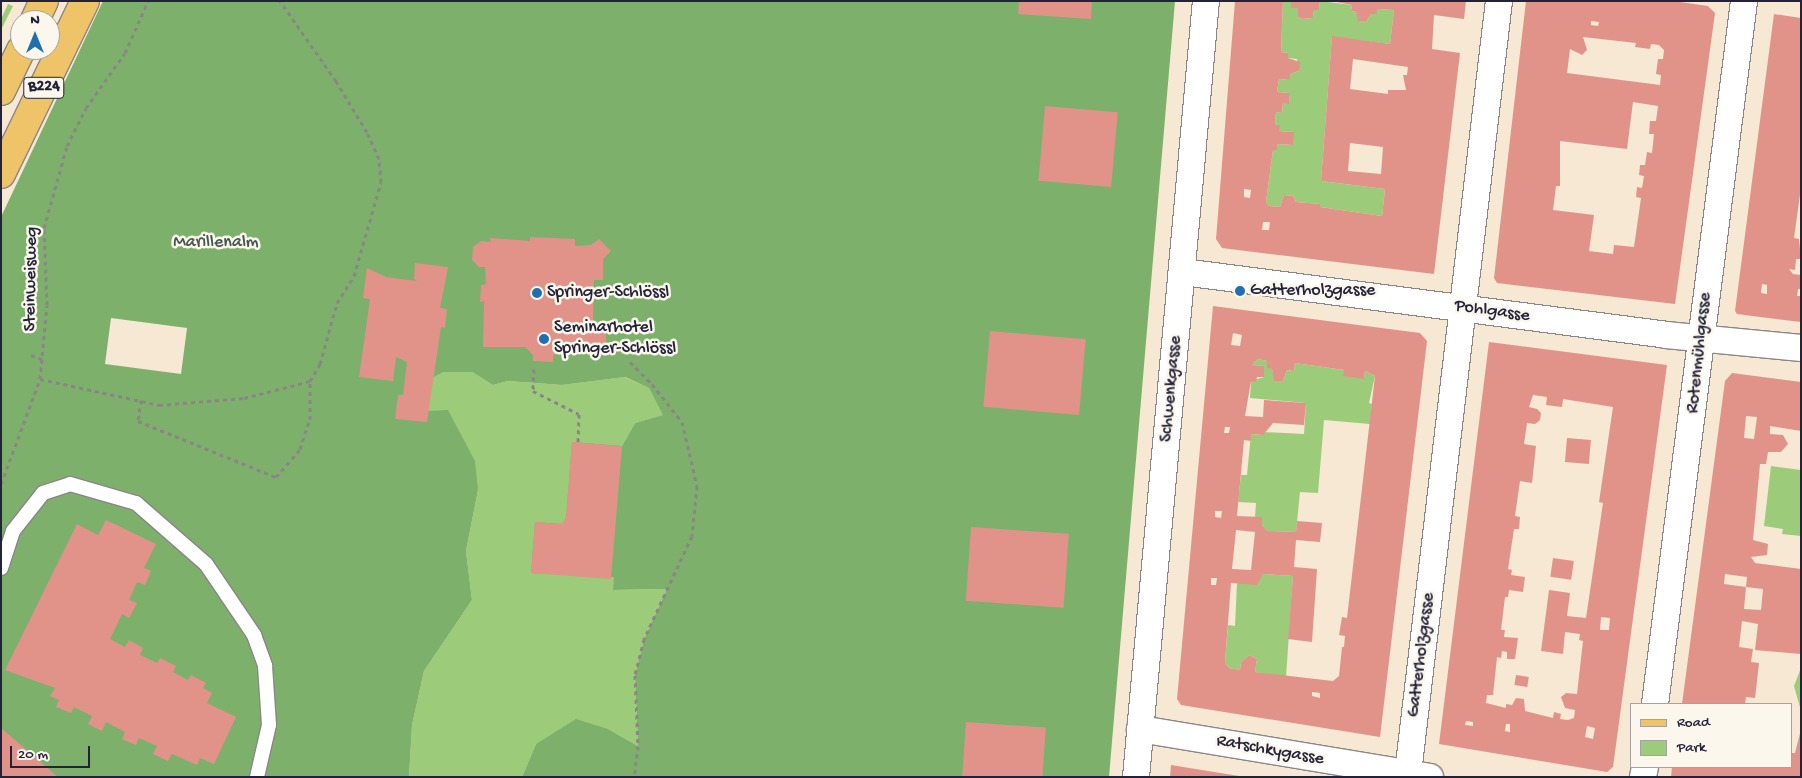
<!DOCTYPE html>
<html>
<head>
<meta charset="utf-8">
<style>
	body { margin:0 }
	#map { position:relative; width:1802px; height:778px; overflow:hidden; background:#f6e8d3; font-family:"Gochi Hand",sans-serif }
	div>[style] { position:absolute }
	.green>* { inset:0; background:#9ccc7a }
	.forest>* { inset:0; background:#7db06a }
	.building>* { inset:0; background:#e19389; transform-origin:0 0 }
	.path>* { height:3px; margin-top:-1.5px; transform-origin:0; background:repeating-linear-gradient(90deg,#8c8587 0 4px,transparent 0 8px) }
	.roads { filter:drop-shadow(1px 0 #8c8587) drop-shadow(-1px 0 #8c8587) drop-shadow(0 1px #8c8587) drop-shadow(0 -1px #8c8587) }
	.service>* { height:14px; margin:-7px; padding:0 7px; transform-origin:7px; border-radius:7px; background:#fff }
	.minor>* { height:26px; margin:-13px; padding:0 13px; transform-origin:13px; border-radius:13px; background:#fff }
	.primary>* { height:28px; margin:-14px; padding:0 14px; transform-origin:14px; border-radius:14px; background:#efc469 }
	.dots>* { width:14px; height:14px; translate:-50% -50%; box-sizing:border-box; border:2px solid #fbf7ec; border-radius:50% }
	span { translate:-50% -50%; white-space:nowrap; text-align:center; line-height:1.15; -webkit-text-stroke:5px #fbf7ec; paint-order:stroke }
	.shield-label span { padding:1px 4px; background:#fbf7ec; border:1px solid; border-radius:4px; -webkit-text-stroke-width:0 }
	.shield-label { font-size:16px; color:#22223b; font-weight:700 }
	.park-label { font-size:18px; color:#47554e }
	.street-label { font-size:18px; color:#22223b }
	.poi-label { font-size:18px; color:#22223b }
	.left { translate:0 -50%; text-align:left }
	.frame { position:absolute; inset:0; border:2px solid #22223b; pointer-events:none }
	.legend { position:absolute; left:1630px; top:703px; width:162px; height:65px; box-sizing:border-box; background:#fbf7ec; border:1px solid #a4a2a5; margin:0; padding:6px 9px; list-style:none; font-size:15px; color:#22223b }
	.legend li { display:flex; align-items:center; gap:10px; height:25px }
	.legend b { width:25px; border:1px solid #a4a2a5 }
	.north { position:absolute; left:10px; top:10px; width:50px; height:50px; box-sizing:border-box; background:#fbf7ec; border:1px solid #a4a2a5; border-radius:50%; rotate:0deg; font-size:14px; font-weight:700; line-height:20px; text-align:center; color:#22223b }
	.north::after { content:''; display:block; margin:auto; width:18px; height:22px; background:#1f6fb2; clip-path:polygon(50% 0,100% 100%,50% 72%,0 100%) }
	.scale { position:absolute; left:10px; top:746px; width:80px; height:22px; box-sizing:border-box; border:2px solid #22223b; border-top:0; padding-left:6px; font-size:15px; line-height:18px; white-space:nowrap; color:#22223b; -webkit-text-stroke:4px #fbf7ec; paint-order:stroke }
</style>
</head>
<body>
<div id="map">
	<div class="green">
		<div style="clip-path:polygon(1283px 1px,1291px 1px,1291px 8px,1298px 8px,1298px 17px,1302px 19px,1313px 18px,1314px 10px,1319px 9px,1320px 1px,1352px 5px,1351px 11px,1356px 12px,1359px 21px,1366px 22px,1371px 14px,1377px 14px,1378px 9px,1394px 10px,1390px 44px,1332px 37px,1321px 181px,1385px 189px,1382px 216px,1320px 207px,1320px 204px,1296px 202px,1293px 196px,1284px 195px,1280px 207px,1269px 206px,1266px 202px,1273px 150px,1277px 150px,1277px 144px,1293px 145px,1293px 132px,1279px 131px,1279px 125px,1275px 125px,1276px 112px,1282px 113px,1283px 103px,1289px 103px,1290px 93px,1277px 92px,1279px 79px,1290px 80px,1290px 74px,1299px 71px,1297px 59px,1288px 58px,1288px 53px,1281px 52px)"></div>
		<div style="clip-path:polygon(8px 4px,13px 6px,1px 30px,1px 19px)"></div>
		<div style="clip-path:polygon(1258px 359px,1267px 361px,1267px 367px,1272px 369px,1275px 381px,1283px 381px,1287px 370px,1294px 371px,1295px 363px,1344px 370px,1364px 378px,1365px 371px,1375px 376px,1369px 403px,1372px 404px,1370px 424px,1324px 420px,1318px 493px,1300px 492px,1296px 532px,1267px 531px,1262px 525px,1262px 517px,1255px 517px,1256px 503px,1238px 502px,1241px 475px,1247px 475px,1251px 434px,1263px 435px,1263px 432px,1304px 434px,1306px 403px,1250px 398px,1251px 381px,1264px 377px,1264px 366px,1252px 365px)"></div>
		<div style="clip-path:polygon(442px 372px,472px 372px,493px 385px,508px 381px,562px 385px,624px 377px,649px 388px,664px 415px,635px 423px,622px 446px,562px 524px,614px 577px,614px 590px,667px 589px,644px 639px,635px 675px,638px 746px,608px 729px,536px 744px,522px 777px,409px 777px,412px 725px,424px 671px,472px 600px,466px 551px,478px 490px,428px 411px,432px 377px)"></div>
		<div style="clip-path:polygon(1771px 466px,1801px 470px,1801px 536px,1782px 534px,1783px 529px,1764px 526px)"></div>
		<div style="clip-path:polygon(1263px 574px,1293px 576px,1286px 677px,1255px 672px,1257px 659px,1249px 655px,1241px 662px,1240px 670px,1229px 668px,1225px 662px,1228px 625px,1235px 626px,1237px 583px,1258px 579px)"></div>
		<div style="clip-path:polygon(1801px 668px,1801px 711px,1794px 686px)"></div>
	</div>
	<div class="forest">
		<div style="clip-path:polygon(evenodd,103px 1px,1175px 1px,1109px 777px,522px 777px,536px 744px,576px 719px,608px 729px,638px 746px,635px 675px,644px 639px,667px 589px,613px 590px,614px 577px,531px 573px,535px 522px,562px 524px,566px 518px,572px 442px,622px 446px,635px 423px,663px 415px,649px 388px,625px 377px,562px 385px,508px 381px,493px 385px,472px 372px,443px 372px,432px 378px,428px 411px,448px 410px,475px 461px,478px 490px,466px 551px,472px 600px,424px 671px,412px 725px,409px 777px,1px 777px,1px 217px,103px 1px,111px 318px,187px 328px,181px 374px,105px 364px,111px 318px)"></div>
	</div>
	<div class="building">
		<div style="clip-path:polygon(1019px 1px,1092px 1px,1091px 19px,1018px 14px)"></div>
		<div style="clip-path:polygon(evenodd,1235px 1px,1283px 1px,1281px 52px,1288px 53px,1288px 58px,1300px 62px,1299px 71px,1290px 74px,1290px 80px,1279px 79px,1277px 92px,1290px 93px,1289px 104px,1283px 103px,1282px 113px,1276px 112px,1275px 125px,1280px 125px,1279px 131px,1294px 132px,1293px 145px,1277px 144px,1277px 150px,1273px 150px,1266px 202px,1269px 206px,1280px 207px,1284px 195px,1293px 196px,1296px 202px,1320px 204px,1320px 207px,1382px 216px,1385px 189px,1321px 181px,1332px 36px,1390px 44px,1394px 10px,1378px 9px,1377px 14px,1371px 14px,1366px 22px,1358px 21px,1356px 12px,1351px 11px,1352px 5px,1331px 1px,1466px 1px,1464px 19px,1434px 15px,1432px 49px,1460px 53px,1434px 274px,1222px 248px,1216px 239px,1235px 1px,1353px 59px,1408px 67px,1407px 75px,1403px 75px,1406px 90px,1388px 90px,1388px 94px,1350px 89px,1353px 59px,1235px 1px,1350px 143px,1383px 147px,1381px 174px,1348px 171px,1350px 143px,1235px 1px,1244px 189px,1251px 190px,1250px 198px,1244px 197px,1244px 189px,1235px 1px,1263px 222px,1270px 222px,1269px 230px,1262px 230px,1263px 222px)"></div>
		<div style="clip-path:polygon(1291px 1px,1320px 1px,1319px 10px,1314px 10px,1313px 18px,1302px 19px,1298px 17px,1298px 8px,1291px 8px)"></div>
		<div style="clip-path:polygon(evenodd,1526px 1px,1673px 1px,1708px 6px,1715px 13px,1675px 304px,1497px 283px,1494px 278px,1526px 1px,1591px 21px,1599px 22px,1598px 26px,1591px 25px,1591px 21px,1526px 1px,1583px 37px,1636px 43px,1635px 47px,1650px 49px,1651px 44px,1659px 45px,1664px 50px,1663px 59px,1658px 59px,1656px 74px,1661px 75px,1660px 85px,1567px 73px,1570px 49px,1582px 55px,1587px 50px,1583px 37px,1526px 1px,1633px 102px,1658px 106px,1656px 121px,1650px 121px,1649px 134px,1654px 134px,1652px 153px,1647px 152px,1645px 165px,1640px 165px,1639px 175px,1644px 176px,1642px 188px,1637px 187px,1636px 197px,1641px 198px,1634px 247px,1614px 245px,1613px 254px,1589px 251px,1594px 215px,1553px 210px,1556px 186px,1560px 186px,1560px 141px,1627px 149px,1633px 102px)"></div>
		<div style="clip-path:polygon(evenodd,1774px 14px,1801px 18px,1801px 187px,1794px 238px,1799px 239px,1801px 259px,1796px 259px,1795px 270px,1789px 269px,1793px 274px,1801px 275px,1801px 289px,1798px 289px,1797px 296px,1801px 296px,1801px 322px,1737px 314px,1735px 311px,1774px 14px,1762px 284px,1767px 285px,1767px 294px,1761px 293px,1762px 284px)"></div>
		<div style="left:1045px;top:106px;width:73px;height:75px;rotate:5deg"></div>
		<div style="clip-path:polygon(530px 237px,575px 239px,575px 246px,591px 245px,599px 239px,611px 251px,603px 259px,603px 280px,594px 280px,593px 322px,599px 321px,600px 328px,606px 334px,606px 342px,597px 352px,561px 351px,553px 356px,553px 362px,533px 361px,533px 355px,525px 347px,483px 347px,484px 301px,480px 302px,481px 285px,486px 284px,485px 267px,479px 267px,472px 260px,473px 247px,481px 241px,491px 242px,490px 238px,530px 241px)"></div>
		<div style="clip-path:polygon(415px 263px,448px 267px,440px 308px,447px 309px,445px 328px,441px 327px,427px 422px,395px 419px,398px 395px,403px 395px,407px 362px,396px 357px,393px 381px,359px 377px,370px 299px,363px 298px,367px 268px,386px 277px,417px 281px,414px 279px)"></div>
		<div style="clip-path:polygon(evenodd,1213px 306px,1420px 333px,1427px 341px,1380px 737px,1181px 705px,1177px 699px,1213px 306px,1233px 333px,1242px 335px,1240px 346px,1231px 345px,1233px 333px,1213px 306px,1258px 359px,1267px 361px,1267px 368px,1272px 369px,1274px 381px,1283px 381px,1287px 370px,1294px 371px,1295px 363px,1344px 370px,1343px 376px,1364px 379px,1365px 371px,1375px 376px,1347px 618px,1342px 617px,1339px 635px,1345px 636px,1344px 647px,1342px 647px,1339px 676px,1333px 681px,1255px 672px,1257px 659px,1249px 655px,1241px 662px,1240px 670px,1229px 668px,1225px 662px,1231px 583px,1257px 585px,1263px 574px,1293px 576px,1288px 639px,1312px 642px,1317px 569px,1294px 567px,1296px 540px,1320px 542px,1322px 523px,1297px 521px,1296px 532px,1267px 531px,1262px 525px,1262px 517px,1237px 516px,1244px 440px,1251px 441px,1251px 434px,1263px 435px,1273px 423px,1304px 425px,1306px 403px,1264px 400px,1263px 417px,1245px 416px,1251px 381px,1256px 382px,1257px 377px,1264px 377px,1264px 366px,1252px 365px,1258px 359px,1213px 306px,1225px 427px,1230px 427px,1229px 433px,1224px 433px,1225px 427px,1213px 306px,1215px 511px,1222px 511px,1221px 518px,1215px 517px,1215px 511px,1213px 306px,1236px 530px,1255px 532px,1251px 570px,1232px 569px,1236px 530px,1213px 306px,1211px 578px,1217px 578px,1216px 585px,1211px 585px,1211px 578px,1213px 306px,1312px 692px,1320px 693px,1320px 698px,1312px 696px,1312px 692px)"></div>
		<div style="left:990px;top:331px;width:96px;height:76px;rotate:5deg"></div>
		<div style="clip-path:polygon(evenodd,1489px 342px,1667px 365px,1613px 767px,1607px 772px,1439px 744px,1489px 342px,1533px 395px,1547px 397px,1546px 405px,1562px 407px,1563px 399px,1613px 407px,1599px 502px,1603px 503px,1586px 618px,1567px 616px,1570px 593px,1549px 590px,1541px 651px,1563px 654px,1565px 632px,1580px 634px,1579px 640px,1583px 641px,1577px 694px,1566px 693px,1561px 697px,1565px 708px,1575px 710px,1574px 718px,1568px 720px,1560px 719px,1561px 714px,1554px 712px,1553px 718px,1525px 711px,1524px 699px,1516px 698px,1512px 705px,1506px 704px,1506px 708px,1486px 703px,1487px 695px,1493px 695px,1497px 657px,1501px 658px,1502px 651px,1507px 652px,1507px 659px,1515px 659px,1518px 638px,1504px 637px,1505px 630px,1501px 630px,1505px 597px,1508px 597px,1509px 590px,1523px 592px,1525px 577px,1511px 575px,1512px 570px,1508px 569px,1514px 529px,1519px 529px,1520px 517px,1515px 516px,1520px 481px,1532px 483px,1536px 446px,1524px 444px,1527px 423px,1535px 424px,1540px 420px,1541px 413px,1537px 409px,1529px 407px,1533px 395px,1489px 342px,1601px 617px,1610px 618px,1609px 630px,1600px 630px,1601px 617px,1489px 342px,1466px 721px,1473px 722px,1473px 726px,1465px 725px,1466px 721px,1489px 342px,1506px 724px,1510px 724px,1510px 732px,1505px 731px,1506px 724px,1489px 342px,1587px 726px,1595px 728px,1593px 739px,1585px 737px,1587px 726px)"></div>
		<div style="clip-path:polygon(evenodd,1732px 373px,1801px 382px,1801px 431px,1770px 426px,1770px 434px,1783px 435px,1788px 444px,1781px 452px,1768px 452px,1766px 464px,1760px 464px,1753px 540px,1768px 544px,1767px 555px,1751px 557px,1755px 563px,1801px 569px,1801px 654px,1755px 650px,1758px 624px,1742px 621px,1739px 647px,1753px 649px,1751px 662px,1759px 663px,1755px 698px,1746px 697px,1745px 704px,1682px 704px,1725px 381px,1732px 373px,1746px 416px,1757px 417px,1754px 439px,1744px 438px,1746px 416px,1732px 373px,1725px 574px,1747px 577px,1746px 587px,1763px 589px,1761px 610px,1744px 609px,1746px 587px,1724px 584px,1725px 574px)"></div>
		<div style="left:1567px;top:438px;width:24px;height:24px;rotate:5deg"></div>
		<div style="clip-path:polygon(572px 442px,622px 446px,611px 579px,531px 573px,535px 522px,562px 524px,566px 518px)"></div>
		<div style="clip-path:polygon(106px 520px,156px 544px,144px 568px,151px 571px,145px 585px,137px 582px,129px 600px,137px 603px,129px 618px,122px 614px,110px 639px,125px 647px,129px 640px,143px 648px,140px 655px,157px 663px,160px 658px,176px 666px,173px 672px,188px 680px,191px 675px,206px 683px,203px 688px,212px 693px,207px 703px,236px 717px,214px 764px,200px 758px,197px 765px,172px 754px,168px 761px,153px 754px,157px 746px,139px 738px,136px 745px,122px 739px,125px 732px,106px 722px,102px 731px,88px 724px,92px 716px,74px 707px,71px 713px,56px 707px,59px 700px,50px 696px,55px 688px,5px 670px,77px 524px,98px 535px)"></div>
		<div style="left:971px;top:527px;width:98px;height:74px;rotate:4deg"></div>
		<div style="left:1553px;top:558px;width:21px;height:19px;rotate:8deg"></div>
		<div style="left:1516px;top:675px;width:13px;height:10px;rotate:9deg"></div>
		<div style="left:966px;top:722px;width:80px;height:55px;rotate:4deg"></div>
		<div style="clip-path:polygon(1px 728px,58px 777px,1px 777px)"></div>
		<div style="clip-path:polygon(1801px 729px,1801px 777px,1671px 777px,1672px 767px,1791px 767px,1791px 753px,1795px 753px)"></div>
		<div style="clip-path:polygon(1171px 765px,1239px 776px,1239px 777px,1170px 777px)"></div>
	</div>
	<div class="path">
		<div style="left:31px;top:355px;width:12px;rotate:20deg"></div>
		<div style="left:630px;top:362px;width:31px;rotate:45deg"></div>
		<div style="left:652px;top:384px;width:48px;rotate:51.7deg"></div>
		<div style="left:682px;top:422px;width:66px;rotate:76.8deg"></div>
		<div style="left:697px;top:486px;width:50px;rotate:95.7deg"></div>
		<div style="left:692px;top:536px;width:114px;rotate:115deg"></div>
		<div style="left:644px;top:639px;width:37px;rotate:104deg"></div>
		<div style="left:635px;top:675px;width:71px;rotate:87.6deg"></div>
		<div style="left:638px;top:746px;width:31px;rotate:97deg"></div>
		<div style="left:534px;top:369px;width:22px;rotate:93deg"></div>
		<div style="left:533px;top:391px;width:51px;rotate:26.6deg"></div>
		<div style="left:579px;top:414px;width:28px;rotate:92deg"></div>
		<div style="left:40px;top:379px;width:122px;rotate:12.3deg"></div>
		<div style="left:159px;top:405px;width:85px;rotate:-4.7deg"></div>
		<div style="left:244px;top:398px;width:68px;rotate:-14.4deg"></div>
		<div style="left:310px;top:381px;width:20px;rotate:-60deg"></div>
		<div style="left:320px;top:364px;width:63px;rotate:-74.4deg"></div>
		<div style="left:337px;top:303px;width:32px;rotate:-58deg"></div>
		<div style="left:354px;top:276px;width:98px;rotate:-74deg"></div>
		<div style="left:381px;top:182px;width:23px;rotate:-95deg"></div>
		<div style="left:379px;top:159px;width:30px;rotate:-114deg"></div>
		<div style="left:367px;top:132px;width:60px;rotate:-121.3deg"></div>
		<div style="left:336px;top:81px;width:98px;rotate:-125deg"></div>
		<div style="left:141px;top:400px;width:21px;rotate:98deg"></div>
		<div style="left:138px;top:421px;width:149px;rotate:22.1deg"></div>
		<div style="left:276px;top:477px;width:37px;rotate:-49deg"></div>
		<div style="left:300px;top:449px;width:32px;rotate:-72deg"></div>
		<div style="left:310px;top:419px;width:38px;rotate:-90deg"></div>
		<div style="left:1px;top:484px;width:112px;rotate:-69.6deg"></div>
		<div style="left:40px;top:379px;width:74px;rotate:-84.6deg"></div>
		<div style="left:47px;top:305px;width:77px;rotate:-92.2deg"></div>
		<div style="left:44px;top:228px;width:85px;rotate:-74.3deg"></div>
		<div style="left:67px;top:146px;width:42px;rotate:-63.4deg"></div>
		<div style="left:86px;top:108px;width:67px;rotate:-54.7deg"></div>
		<div style="left:125px;top:53px;width:57px;rotate:-66.1deg"></div>
	</div>
	<div class="roads">
		<div class="service">
			<div style="left:1px;top:568px;width:39px;rotate:-72deg"></div>
			<div style="left:13px;top:531px;width:48px;rotate:-51.7deg"></div>
			<div style="left:43px;top:493px;width:28px;rotate:-18deg"></div>
			<div style="left:70px;top:484px;width:69px;rotate:16.1deg"></div>
			<div style="left:136px;top:503px;width:93px;rotate:41.1deg"></div>
			<div style="left:206px;top:564px;width:86px;rotate:55.9deg"></div>
			<div style="left:254px;top:635px;width:33px;rotate:70deg"></div>
			<div style="left:265px;top:666px;width:59px;rotate:86.1deg"></div>
			<div style="left:269px;top:725px;width:53px;rotate:103deg"></div>
		</div>
		<div class="minor">
			<div style="left:1183px;top:272px;width:487px;rotate:7.4deg"></div>
			<div style="left:1666px;top:335px;width:136px;rotate:5.5deg"></div>
			<div style="left:1655px;top:704px;width:709px;rotate:-82.78deg"></div>
			<div style="left:1140px;top:729px;width:294px;rotate:9.4deg"></div>
			<div style="left:1408px;top:773px;width:777px;rotate:-83.28deg"></div>
			<div style="left:1136px;top:777px;width:779px;rotate:-84.85deg"></div>
			<div style="left:1643px;top:777px;width:10px;rotate:-79deg"></div>
		</div>
		<div class="primary">
			<div style="left:35px;top:20px;width:21px;rotate:-65deg"></div>
			<div style="left:1px;top:91px;width:46px;rotate:-64deg"></div>
			<div style="left:1px;top:174px;width:192px;rotate:-64.1deg"></div>
		</div>
	</div>
	<div class="dots">
		<div style="left:1240px;top:291px;background:#1f6fb2"></div>
		<div style="left:537px;top:293px;background:#1f6fb2"></div>
		<div style="left:544px;top:339px;background:#1f6fb2"></div>
	</div>
	<div class="shield-label">
		<span style="left:44px;top:88px">B224</span>
	</div>
	<div class="park-label">
		<span style="left:216px;top:243px">Marillenalm</span>
	</div>
	<div class="street-label">
		<span style="left:32px;top:279px;rotate:-89deg">Steinweisweg</span>
		<span style="left:1492px;top:312px;rotate:8deg">Pohlgasse</span>
		<span style="left:1700px;top:353px;rotate:-84deg">Rotenmühlgasse</span>
		<span style="left:1172px;top:389px;rotate:-85deg">Schwenkgasse</span>
		<span style="left:1422px;top:655px;rotate:-83deg">Gatterholzgasse</span>
		<span style="left:1270px;top:751px;rotate:10deg">Ratschkygasse</span>
	</div>
	<div class="poi-label">
		<span class="left" style="left:1250px;top:291px">Gatterholzgasse</span>
		<span class="left" style="left:547px;top:293px">Springer-Schlössl</span>
		<span class="left" style="left:554px;top:339px">Seminarhotel<br>Springer-Schlössl</span>
	</div>
	<div class="frame"></div>
	<ul class="legend">
	<li><b style="height:6px;background:#efc469"></b>Road</li>
	<li><b style="height:14px;background:#9ccc7a"></b>Park</li>
	</ul>
	<div class="north">N</div>
	<div class="scale">20 m</div>
</div>
</body>
</html>
